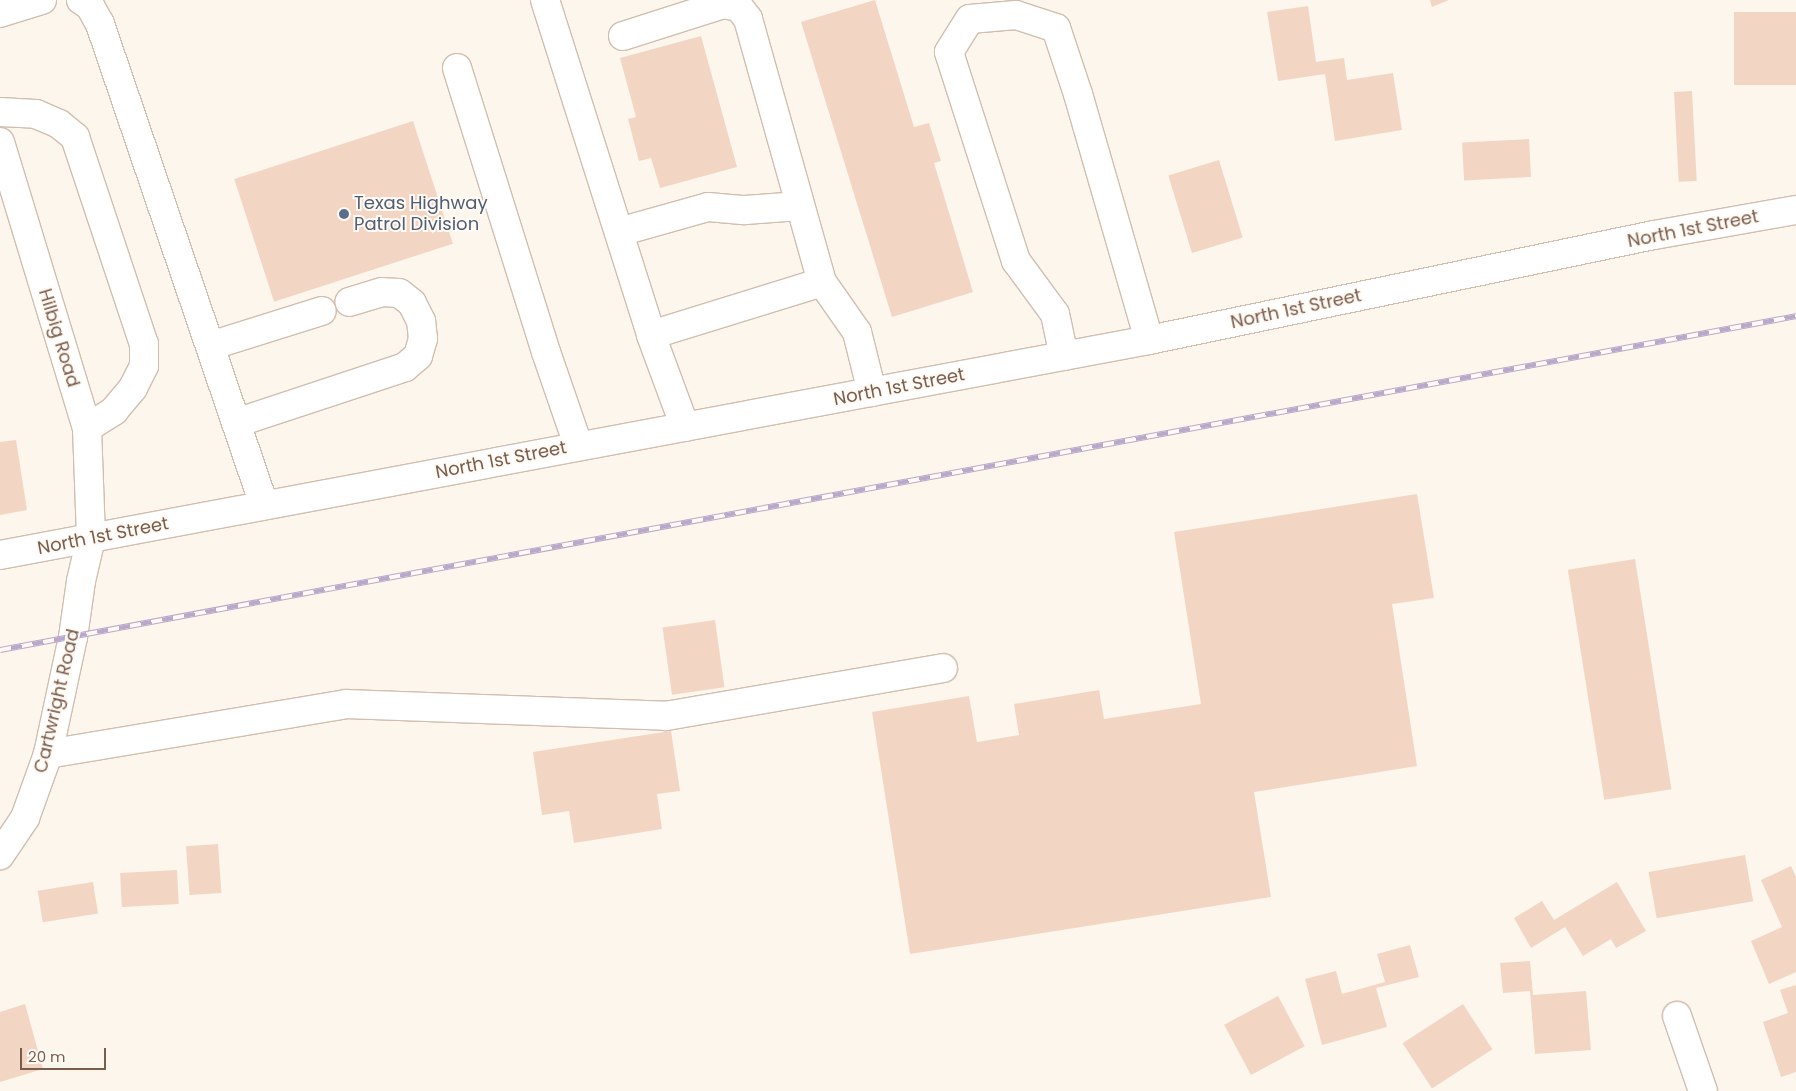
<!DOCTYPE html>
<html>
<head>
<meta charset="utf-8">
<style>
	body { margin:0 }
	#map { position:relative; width:1796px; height:1091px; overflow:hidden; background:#fdf6ec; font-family:Poppins,sans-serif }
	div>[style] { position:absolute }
	.building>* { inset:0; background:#f3d5c3; transform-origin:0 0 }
	.roads { filter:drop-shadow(1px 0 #d1beb0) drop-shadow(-1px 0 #d1beb0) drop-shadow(0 1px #d1beb0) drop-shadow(0 -1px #d1beb0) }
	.minor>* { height:28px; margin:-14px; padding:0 14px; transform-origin:14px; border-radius:14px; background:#fff }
	.rail>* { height:5.5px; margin-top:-2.75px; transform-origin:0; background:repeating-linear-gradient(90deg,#fffaf3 0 11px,#b9a8c9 0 22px); box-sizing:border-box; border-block:1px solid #b9a8c9 }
	.dots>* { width:14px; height:14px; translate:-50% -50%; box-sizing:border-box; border:2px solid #fffaf3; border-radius:50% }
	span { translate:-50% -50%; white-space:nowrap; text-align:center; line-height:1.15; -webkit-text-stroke:4px #fffaf3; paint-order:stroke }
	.service-label { font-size:18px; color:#4e5e75 }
	.left { translate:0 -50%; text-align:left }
	.street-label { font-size:18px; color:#7a5c4d }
	.scale { position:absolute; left:20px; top:1048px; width:86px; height:22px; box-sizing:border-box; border:2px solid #7a5c4d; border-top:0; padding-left:6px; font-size:15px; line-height:18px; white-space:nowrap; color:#7a5c4d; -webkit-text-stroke:4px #fffaf3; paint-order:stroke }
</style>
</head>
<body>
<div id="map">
	<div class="building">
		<div style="clip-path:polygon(875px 0,914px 127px,929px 123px,941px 161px,934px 163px,973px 292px,892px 317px,801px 22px)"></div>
		<div style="clip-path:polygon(1430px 0,1449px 0,1432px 7px)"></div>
		<div style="clip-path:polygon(1308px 6px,1316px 62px,1344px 58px,1347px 80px,1393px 73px,1402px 130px,1335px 141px,1325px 74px,1278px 81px,1267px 12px)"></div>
		<div style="left:1796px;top:12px;width:73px;height:62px;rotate:90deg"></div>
		<div style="clip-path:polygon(701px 36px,737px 167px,660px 188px,651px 158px,639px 161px,628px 119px,636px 117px,620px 58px)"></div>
		<div style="left:1692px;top:91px;width:90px;height:18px;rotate:87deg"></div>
		<div style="left:413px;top:121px;width:129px;height:188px;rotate:72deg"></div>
		<div style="left:1529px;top:139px;width:38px;height:67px;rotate:87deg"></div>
		<div style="left:1219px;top:160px;width:81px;height:53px;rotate:73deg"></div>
		<div style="clip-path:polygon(16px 440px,27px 510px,0 515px,0 442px)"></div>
		<div style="clip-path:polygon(1417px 494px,1434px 598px,1392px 604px,1417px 766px,1254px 792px,1271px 897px,910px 954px,872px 712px,969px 696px,977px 742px,1019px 735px,1014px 704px,1099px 690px,1104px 719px,1201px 704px,1174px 532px)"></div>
		<div style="left:1635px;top:559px;width:233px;height:68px;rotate:81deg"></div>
		<div style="left:715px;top:620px;width:68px;height:53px;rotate:82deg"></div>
		<div style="clip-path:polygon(671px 731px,680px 791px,657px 794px,662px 829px,574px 843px,569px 811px,542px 815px,533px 752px)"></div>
		<div style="left:218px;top:844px;width:49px;height:32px;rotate:86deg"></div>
		<div style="left:1745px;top:855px;width:47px;height:98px;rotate:80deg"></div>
		<div style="clip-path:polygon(1791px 866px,1796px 877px,1796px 972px,1769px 984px,1751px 941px,1782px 927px,1761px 880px)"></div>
		<div style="left:177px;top:870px;width:34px;height:57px;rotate:87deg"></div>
		<div style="left:93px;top:882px;width:32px;height:56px;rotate:81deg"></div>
		<div style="clip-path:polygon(1617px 882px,1646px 931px,1616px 948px,1611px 939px,1583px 956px,1565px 927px,1531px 948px,1514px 918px,1542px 901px,1554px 920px)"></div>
		<div style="clip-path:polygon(1410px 945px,1419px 977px,1376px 988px,1387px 1027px,1322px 1045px,1305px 979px,1336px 971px,1342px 994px,1385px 982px,1377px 954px)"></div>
		<div style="clip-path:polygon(1530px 961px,1533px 995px,1586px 991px,1591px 1050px,1535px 1054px,1530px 991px,1503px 993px,1500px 963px)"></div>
		<div style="clip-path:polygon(1796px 985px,1796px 1072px,1781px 1077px,1763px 1022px,1788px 1013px,1780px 990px)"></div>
		<div style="left:1278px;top:996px;width:57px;height:61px;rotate:62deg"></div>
		<div style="clip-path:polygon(25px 1004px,43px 1069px,0 1082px,0 1012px)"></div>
		<div style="left:1463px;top:1004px;width:54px;height:72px;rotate:57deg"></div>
	</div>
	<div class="roads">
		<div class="minor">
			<div style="left:81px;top:0;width:11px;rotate:34deg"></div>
			<div style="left:90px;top:6px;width:21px;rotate:61deg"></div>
			<div style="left:100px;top:24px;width:508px;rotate:71.17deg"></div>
			<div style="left:545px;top:0;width:351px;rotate:72.4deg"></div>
			<div style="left:0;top:13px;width:44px;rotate:-17.2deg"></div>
			<div style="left:623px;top:36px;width:105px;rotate:-17.7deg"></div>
			<div style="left:723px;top:4px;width:16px;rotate:11deg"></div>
			<div style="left:739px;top:7px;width:15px;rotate:53deg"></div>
			<div style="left:748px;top:19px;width:273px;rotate:74.3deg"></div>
			<div style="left:457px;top:68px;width:298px;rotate:72.6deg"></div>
			<div style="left:546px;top:352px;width:98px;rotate:71deg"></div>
			<div style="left:0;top:112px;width:36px;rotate:3deg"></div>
			<div style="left:36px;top:114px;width:25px;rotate:23deg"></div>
			<div style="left:59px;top:124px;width:21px;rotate:39deg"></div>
			<div style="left:75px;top:137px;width:218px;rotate:71.6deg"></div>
			<div style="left:144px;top:344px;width:22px;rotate:90deg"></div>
			<div style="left:144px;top:366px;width:25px;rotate:117deg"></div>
			<div style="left:133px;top:388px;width:30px;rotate:130deg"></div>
			<div style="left:114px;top:411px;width:32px;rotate:148deg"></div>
			<div style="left:0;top:142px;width:299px;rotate:73.1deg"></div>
			<div style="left:87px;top:428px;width:110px;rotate:87.9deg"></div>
			<div style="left:91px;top:538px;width:44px;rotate:103.1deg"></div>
			<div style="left:81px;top:581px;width:57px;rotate:98.1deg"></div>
			<div style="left:73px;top:637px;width:120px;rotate:102.1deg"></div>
			<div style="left:48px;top:754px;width:68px;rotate:109.8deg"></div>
			<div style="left:25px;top:818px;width:45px;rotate:124deg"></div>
			<div style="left:619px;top:232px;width:92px;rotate:-15.7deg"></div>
			<div style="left:708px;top:207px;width:37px;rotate:5deg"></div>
			<div style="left:745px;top:210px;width:55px;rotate:-4.2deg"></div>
			<div style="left:210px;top:346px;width:117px;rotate:-17.4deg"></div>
			<div style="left:1064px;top:356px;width:43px;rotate:-102.1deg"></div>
			<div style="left:1055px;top:314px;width:66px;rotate:-126.3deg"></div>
			<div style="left:1016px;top:261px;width:219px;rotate:-107.8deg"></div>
			<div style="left:949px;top:52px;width:39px;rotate:-58deg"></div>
			<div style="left:970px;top:19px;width:46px;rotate:-5deg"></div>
			<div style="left:1016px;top:15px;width:42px;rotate:18deg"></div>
			<div style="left:1056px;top:28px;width:70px;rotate:71.6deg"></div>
			<div style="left:1078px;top:94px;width:256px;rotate:73.9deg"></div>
			<div style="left:236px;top:423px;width:178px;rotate:-18.3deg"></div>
			<div style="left:405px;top:367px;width:17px;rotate:-40deg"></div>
			<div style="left:418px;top:356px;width:18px;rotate:-74deg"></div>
			<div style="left:423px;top:339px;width:18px;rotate:-96deg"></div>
			<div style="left:421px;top:321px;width:20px;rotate:-117deg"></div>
			<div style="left:412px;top:303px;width:16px;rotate:-142deg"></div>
			<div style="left:399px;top:293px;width:17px;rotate:-177deg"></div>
			<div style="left:382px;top:292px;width:34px;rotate:163deg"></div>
			<div style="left:685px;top:427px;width:98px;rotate:-110.3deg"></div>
			<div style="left:651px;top:335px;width:179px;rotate:-17.2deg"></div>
			<div style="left:822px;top:282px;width:61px;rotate:55deg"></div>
			<div style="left:857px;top:332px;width:62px;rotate:76deg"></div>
			<div style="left:0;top:555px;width:1169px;rotate:-10.6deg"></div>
			<div style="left:1149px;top:340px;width:516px;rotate:-11.75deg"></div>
			<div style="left:1654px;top:235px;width:144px;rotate:-10deg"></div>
			<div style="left:48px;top:754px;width:302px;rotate:-9.5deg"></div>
			<div style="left:346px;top:704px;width:320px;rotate:2.1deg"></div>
			<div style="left:666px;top:716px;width:281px;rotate:-9.8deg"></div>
			<div style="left:1677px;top:1016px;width:79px;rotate:70.9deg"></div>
		</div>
	</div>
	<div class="rail">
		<div style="left:0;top:650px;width:1827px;rotate:-10.53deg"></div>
	</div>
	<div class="dots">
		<div style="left:344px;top:214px;background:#5c6f8a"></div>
	</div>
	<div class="service-label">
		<span class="left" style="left:354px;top:214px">Texas Highway<br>Patrol Division</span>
	</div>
	<div class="street-label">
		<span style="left:1693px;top:229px;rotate:-11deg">North 1st Street</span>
		<span style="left:1296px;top:309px;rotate:-12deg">North 1st Street</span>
		<span style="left:59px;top:338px;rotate:73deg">Hilbig Road</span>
		<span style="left:899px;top:387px;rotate:-11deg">North 1st Street</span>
		<span style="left:501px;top:460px;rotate:-11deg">North 1st Street</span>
		<span style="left:103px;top:536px;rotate:-11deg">North 1st Street</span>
		<span style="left:57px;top:701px;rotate:-77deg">Cartwright Road</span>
	</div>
	<div class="scale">20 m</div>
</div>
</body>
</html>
